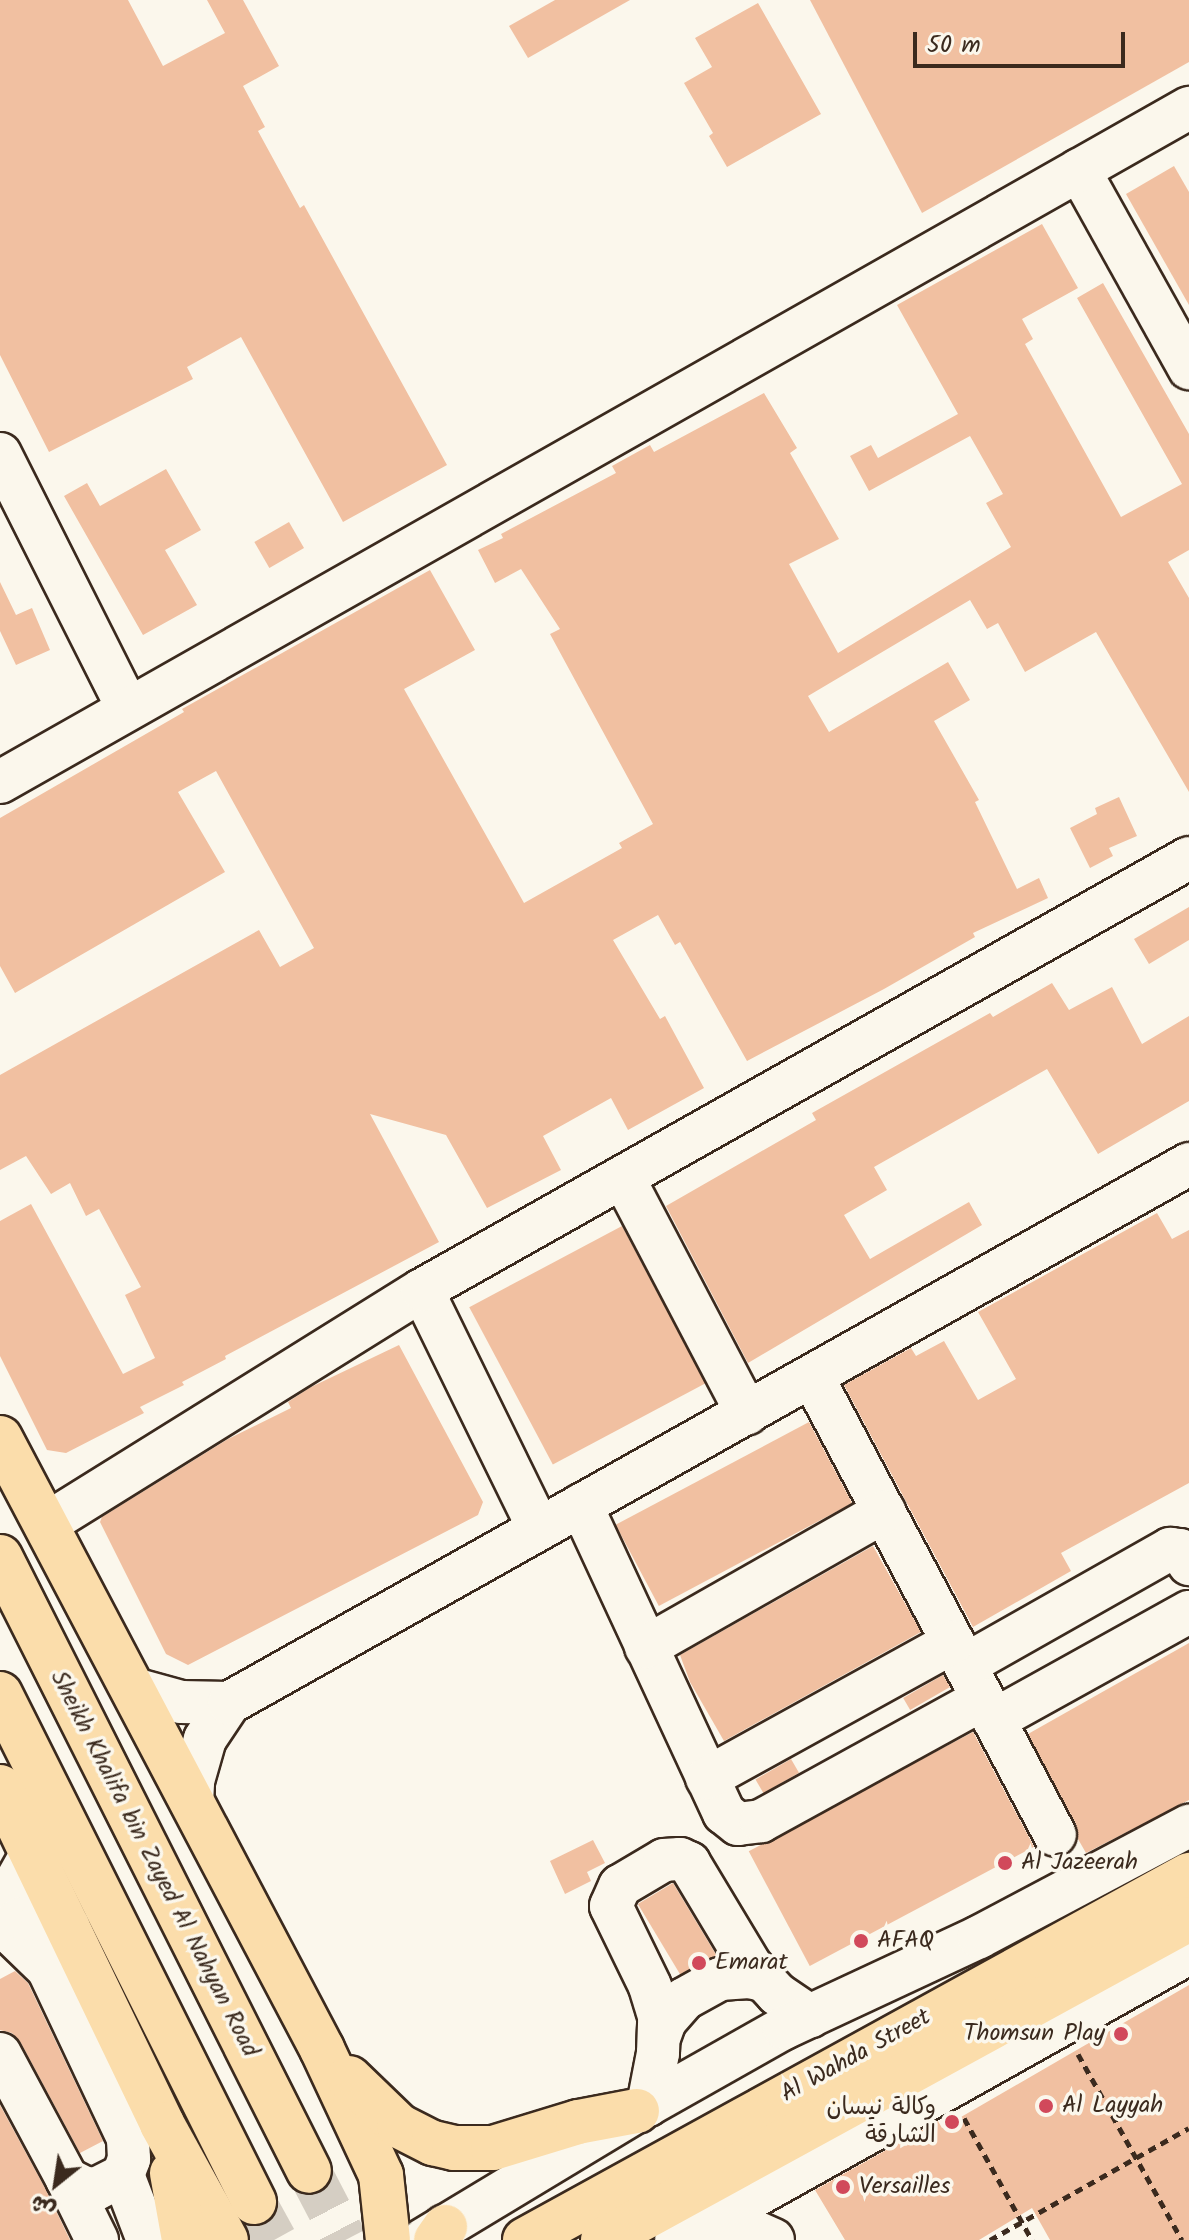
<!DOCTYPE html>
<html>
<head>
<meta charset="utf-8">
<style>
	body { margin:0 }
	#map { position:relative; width:1189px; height:2240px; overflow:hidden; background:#fbf7ec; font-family:Kalam,"Playpen Sans Arabic",sans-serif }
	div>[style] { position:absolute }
	.building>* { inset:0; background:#f1c0a1; transform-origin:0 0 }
	.highway-tunnel>* { height:44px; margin-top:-22px; transform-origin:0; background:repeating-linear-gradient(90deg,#d5cec3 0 44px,transparent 0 66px) }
	.path>* { height:5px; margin-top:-2.5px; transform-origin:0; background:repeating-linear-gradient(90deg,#3b2a1e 0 8px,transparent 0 14px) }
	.roads { filter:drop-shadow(2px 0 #3b2a1e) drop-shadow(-2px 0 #3b2a1e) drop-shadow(0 2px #3b2a1e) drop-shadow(0 -2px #3b2a1e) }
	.minor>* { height:42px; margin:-21px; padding:0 21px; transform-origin:21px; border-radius:21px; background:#fbf7ec }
	.highway>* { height:44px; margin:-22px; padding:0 22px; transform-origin:22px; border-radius:22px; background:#fbddab }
	.dots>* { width:22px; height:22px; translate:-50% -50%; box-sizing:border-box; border:4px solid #fbf7ec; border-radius:50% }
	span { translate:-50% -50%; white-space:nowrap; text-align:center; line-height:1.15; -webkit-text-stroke:7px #fbf7ec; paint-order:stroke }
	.poi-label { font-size:24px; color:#3b2a1e }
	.left { translate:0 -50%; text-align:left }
	.right { translate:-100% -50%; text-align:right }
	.street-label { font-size:24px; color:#3b2a1e }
	.north { position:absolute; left:16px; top:2144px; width:80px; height:80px; -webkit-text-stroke:6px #fbf7ec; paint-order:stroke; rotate:210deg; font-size:22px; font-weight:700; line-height:32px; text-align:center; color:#3b2a1e }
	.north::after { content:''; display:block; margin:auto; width:28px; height:36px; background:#3b2a1e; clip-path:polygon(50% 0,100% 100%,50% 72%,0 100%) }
	.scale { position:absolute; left:913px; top:32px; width:212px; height:36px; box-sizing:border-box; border:4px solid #3b2a1e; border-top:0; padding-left:10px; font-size:24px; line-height:28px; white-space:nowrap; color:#3b2a1e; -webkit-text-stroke:6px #fbf7ec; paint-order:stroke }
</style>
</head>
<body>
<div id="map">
	<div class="building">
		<div style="clip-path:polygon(0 0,128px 0,163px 66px,225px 33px,207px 0,243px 0,279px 66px,243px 86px,265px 127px,258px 131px,300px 208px,304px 205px,447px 465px,343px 522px,241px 337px,187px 367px,193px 379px,49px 452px,0 355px)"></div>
		<div style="clip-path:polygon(555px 0,630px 0,528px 58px,509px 26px)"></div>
		<div style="clip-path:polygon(810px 0,1189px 0,1189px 62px,922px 213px)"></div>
		<div style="clip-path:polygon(758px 3px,821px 114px,727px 167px,709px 136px,713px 133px,684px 83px,712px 67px,695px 38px)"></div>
		<div style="clip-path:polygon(1174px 166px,1189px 192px,1189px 305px,1126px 194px)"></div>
		<div style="clip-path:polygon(1042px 224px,1078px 288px,1022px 319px,1033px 339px,1025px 344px,1121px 517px,1182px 484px,1077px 298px,1103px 283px,1189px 434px,1189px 550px,1168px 562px,1189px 598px,1189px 792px,1096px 632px,1025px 672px,998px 623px,987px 629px,970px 600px,808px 696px,829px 732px,948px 662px,970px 700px,934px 721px,979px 800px,975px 802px,1017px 889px,1039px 878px,1048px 898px,973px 933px,975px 937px,884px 989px,747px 1061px,680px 942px,675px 945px,658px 915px,613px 940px,660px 1019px,665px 1016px,704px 1088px,628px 1130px,611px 1098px,543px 1136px,561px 1170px,487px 1208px,446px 1135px,370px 1114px,439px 1242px,225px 1356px,226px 1359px,182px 1382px,184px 1385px,140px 1407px,144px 1413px,66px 1453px,47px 1450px,0 1356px,0 1221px,31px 1204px,123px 1374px,155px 1358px,125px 1295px,141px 1287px,99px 1209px,86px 1216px,70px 1183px,51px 1194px,26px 1156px,0 1170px,0 1075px,259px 930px,280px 967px,314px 948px,216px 771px,178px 792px,225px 872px,15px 993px,0 966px,0 818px,184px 712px,182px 709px,430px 570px,475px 650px,404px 689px,524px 903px,622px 848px,619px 843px,653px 824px,550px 634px,560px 629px,521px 569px,495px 583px,478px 550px,503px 538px,501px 534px,616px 473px,612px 466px,650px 445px,654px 452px,764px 393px,797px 448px,790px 453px,839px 539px,789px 564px,838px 653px,1011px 547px,986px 503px,1003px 494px,970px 436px,869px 491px,850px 456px,871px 445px,878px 458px,958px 414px,897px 305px)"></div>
		<div style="clip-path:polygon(166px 469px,201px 530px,165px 550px,197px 605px,143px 635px,64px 496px,87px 483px,100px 506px)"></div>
		<div style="left:289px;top:522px;width:30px;height:40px;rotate:60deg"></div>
		<div style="clip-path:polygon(0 582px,16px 615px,32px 608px,50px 650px,16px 665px,0 631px)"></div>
		<div style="clip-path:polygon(1119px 797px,1137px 836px,1109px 848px,1113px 856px,1090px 868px,1070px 828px,1097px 814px,1095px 808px)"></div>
		<div style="clip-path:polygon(1189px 907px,1189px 940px,1149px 964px,1134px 939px)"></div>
		<div style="clip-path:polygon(1052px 983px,1069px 1010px,1112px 987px,1142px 1044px,1189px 1016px,1189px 1101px,1098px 1154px,1047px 1069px,874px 1167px,887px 1190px,844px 1215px,870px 1259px,969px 1202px,982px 1225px,748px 1363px,666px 1206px,816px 1120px,812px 1113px,990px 1013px,993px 1017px)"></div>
		<div style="clip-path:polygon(1157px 1213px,1172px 1239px,1189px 1230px,1189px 1483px,1061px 1553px,1071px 1571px,973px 1627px,844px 1385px,911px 1348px,916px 1356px,944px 1341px,978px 1400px,1016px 1379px,978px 1312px)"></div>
		<div style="left:622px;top:1226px;width:178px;height:173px;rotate:62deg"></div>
		<div style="clip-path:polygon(399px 1345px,483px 1502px,478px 1515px,188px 1665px,166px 1654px,100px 1522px,102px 1517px,228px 1439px,291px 1408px,288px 1402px,309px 1388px)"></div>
		<div style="left:809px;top:1422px;width:92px;height:219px;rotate:62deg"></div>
		<div style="clip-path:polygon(873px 1546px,921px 1632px,724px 1741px,690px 1682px,680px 1655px)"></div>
		<div style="clip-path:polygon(1189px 1643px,1189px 1800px,1086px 1853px,1078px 1839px,1076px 1824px,1028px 1734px)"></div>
		<div style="left:943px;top:1675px;width:14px;height:46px;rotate:60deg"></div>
		<div style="left:973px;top:1732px;width:130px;height:254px;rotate:62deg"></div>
		<div style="left:791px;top:1759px;width:16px;height:41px;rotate:60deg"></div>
		<div style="clip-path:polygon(593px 1840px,605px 1863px,587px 1872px,591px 1881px,565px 1894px,550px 1861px)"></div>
		<div style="left:673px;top:1883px;width:84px;height:41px;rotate:59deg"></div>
		<div style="clip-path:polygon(15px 1971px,28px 1983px,103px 2141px,80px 2153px,21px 2043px,12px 2033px,0 2030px,0 1979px)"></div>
		<div style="clip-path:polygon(1189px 1985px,1189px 2240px,1050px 2240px,1032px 2208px,979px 2240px,845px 2240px,815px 2190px,938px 2121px,942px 2128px)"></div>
		<div style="clip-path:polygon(0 2105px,46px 2190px,70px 2240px,0 2240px)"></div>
	</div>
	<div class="highway-tunnel">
		<div style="left:309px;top:2171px;width:78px;rotate:62.4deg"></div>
		<div style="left:254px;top:2202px;width:43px;rotate:61.1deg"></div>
	</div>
	<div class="path">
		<div style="left:1078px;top:2054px;width:213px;rotate:60.8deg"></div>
		<div style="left:964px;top:2118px;width:140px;rotate:60.9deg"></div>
		<div style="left:990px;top:2240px;width:228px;rotate:-29.4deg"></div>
	</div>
	<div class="roads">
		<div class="minor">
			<div style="left:1079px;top:170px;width:227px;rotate:60.9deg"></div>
			<div style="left:0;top:454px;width:285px;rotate:63.3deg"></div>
			<div style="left:0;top:782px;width:1367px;rotate:-29.55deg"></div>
			<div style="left:623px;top:1177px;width:267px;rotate:62.3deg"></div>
			<div style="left:422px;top:1290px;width:266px;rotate:63.9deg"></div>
			<div style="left:812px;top:1376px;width:519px;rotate:62.1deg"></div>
			<div style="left:581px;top:1505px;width:340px;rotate:65.1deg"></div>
			<div style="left:724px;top:1813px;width:18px;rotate:38deg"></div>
			<div style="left:738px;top:1824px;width:23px;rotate:-7deg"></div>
			<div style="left:761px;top:1821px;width:253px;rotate:-28.8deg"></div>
			<div style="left:46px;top:1524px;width:443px;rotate:-31.9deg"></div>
			<div style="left:422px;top:1290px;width:880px;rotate:-29.39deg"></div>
			<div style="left:646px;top:1647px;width:274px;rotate:-29.6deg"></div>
			<div style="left:965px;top:1665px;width:236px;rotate:-29.5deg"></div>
			<div style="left:1170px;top:1549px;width:10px;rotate:6deg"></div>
			<div style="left:1180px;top:1550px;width:17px;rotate:57deg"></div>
			<div style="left:134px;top:1689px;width:49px;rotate:15.5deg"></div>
			<div style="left:181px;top:1702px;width:48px;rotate:1.2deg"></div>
			<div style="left:994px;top:1720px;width:223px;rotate:-29deg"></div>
			<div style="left:707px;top:1778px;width:281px;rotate:-28.9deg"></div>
			<div style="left:192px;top:1803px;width:22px;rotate:-87deg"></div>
			<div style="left:193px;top:1781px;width:44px;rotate:-74.1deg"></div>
			<div style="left:205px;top:1739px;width:43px;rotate:-56.3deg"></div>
			<div style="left:229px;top:1703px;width:1101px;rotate:-29.31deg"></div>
			<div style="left:0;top:1910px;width:65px;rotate:-60.7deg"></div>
			<div style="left:660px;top:2035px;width:15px;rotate:-70deg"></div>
			<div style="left:665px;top:2021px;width:29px;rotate:-49deg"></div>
			<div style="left:684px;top:1999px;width:41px;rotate:-29.1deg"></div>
			<div style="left:720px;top:1979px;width:29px;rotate:-4deg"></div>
			<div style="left:749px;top:1977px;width:14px;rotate:12deg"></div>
			<div style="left:0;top:2054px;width:142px;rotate:61.8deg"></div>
			<div style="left:67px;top:2179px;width:20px;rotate:27deg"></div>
			<div style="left:85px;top:2188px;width:11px;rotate:5deg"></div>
			<div style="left:96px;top:2189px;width:30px;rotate:-27deg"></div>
			<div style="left:123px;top:2175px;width:17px;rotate:-69deg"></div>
			<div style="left:129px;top:2159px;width:21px;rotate:-93deg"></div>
			<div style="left:128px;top:2138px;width:187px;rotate:-115.3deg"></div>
			<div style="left:48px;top:1969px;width:49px;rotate:-135.8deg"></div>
			<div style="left:13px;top:1935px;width:13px;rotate:-81deg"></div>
			<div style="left:15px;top:1922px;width:7px;rotate:-34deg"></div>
			<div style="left:21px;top:1918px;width:21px;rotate:3deg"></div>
			<div style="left:42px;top:1919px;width:27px;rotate:15deg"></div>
			<div style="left:648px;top:2105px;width:53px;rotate:-79.1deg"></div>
			<div style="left:658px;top:2053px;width:37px;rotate:-88deg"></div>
			<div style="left:659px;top:2016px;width:31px;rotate:-107deg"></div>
			<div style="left:650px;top:1986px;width:89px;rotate:-116deg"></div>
			<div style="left:611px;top:1906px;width:22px;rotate:-66deg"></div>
			<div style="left:620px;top:1886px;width:51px;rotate:-30.6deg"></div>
			<div style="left:664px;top:1860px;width:16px;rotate:-4deg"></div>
			<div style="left:680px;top:1859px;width:10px;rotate:24deg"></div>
			<div style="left:689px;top:1863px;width:120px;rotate:59deg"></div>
			<div style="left:751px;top:1966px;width:38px;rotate:47deg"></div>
			<div style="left:777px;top:1994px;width:40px;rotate:34deg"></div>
			<div style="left:123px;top:2175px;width:70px;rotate:69deg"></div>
			<div style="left:67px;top:2179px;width:68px;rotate:63.8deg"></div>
			<div style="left:710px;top:2222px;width:42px;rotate:11deg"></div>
			<div style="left:751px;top:2230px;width:24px;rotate:24deg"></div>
			<div style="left:423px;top:2240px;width:250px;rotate:-31.1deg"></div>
			<div style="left:637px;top:2111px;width:169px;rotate:-29.5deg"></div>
			<div style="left:784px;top:2028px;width:215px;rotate:-25deg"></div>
			<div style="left:979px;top:1937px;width:238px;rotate:-27.9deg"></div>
			<div style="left:676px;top:2240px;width:588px;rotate:-29.23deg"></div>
		</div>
		<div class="highway">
			<div style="left:0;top:1438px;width:691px;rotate:62.21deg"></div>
			<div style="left:322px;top:2049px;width:139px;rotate:64.9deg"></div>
			<div style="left:381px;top:2175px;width:65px;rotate:83.9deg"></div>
			<div style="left:0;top:1557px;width:687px;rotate:63.29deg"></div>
			<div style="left:0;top:1694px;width:568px;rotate:63.43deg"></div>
			<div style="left:0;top:1787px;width:374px;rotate:64.3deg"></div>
			<div style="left:162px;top:2124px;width:132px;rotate:61.1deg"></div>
			<div style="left:349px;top:2078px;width:69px;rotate:43.8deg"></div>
			<div style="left:399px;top:2126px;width:38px;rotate:27deg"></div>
			<div style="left:433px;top:2143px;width:22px;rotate:13deg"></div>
			<div style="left:454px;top:2148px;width:39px"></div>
			<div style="left:493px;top:2148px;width:89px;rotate:-17deg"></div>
			<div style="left:578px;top:2122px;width:60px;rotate:-10.6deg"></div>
			<div style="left:172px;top:2173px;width:68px;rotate:79.8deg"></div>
			<div style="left:436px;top:2240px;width:16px;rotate:-55deg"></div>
			<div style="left:525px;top:2240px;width:758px;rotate:-28.8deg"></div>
			<div style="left:603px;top:2240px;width:668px;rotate:-28.71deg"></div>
		</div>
	</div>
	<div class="dots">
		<div style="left:1005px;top:1863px;background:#d1495b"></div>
		<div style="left:861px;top:1941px;background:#d1495b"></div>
		<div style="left:699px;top:1963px;background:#d1495b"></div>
		<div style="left:1121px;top:2034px;background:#d1495b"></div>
		<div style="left:1046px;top:2106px;background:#d1495b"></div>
		<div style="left:952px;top:2122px;background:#d1495b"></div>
		<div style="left:843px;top:2187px;background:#d1495b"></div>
	</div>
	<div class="poi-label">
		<span class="left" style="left:1021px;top:1863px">Al Jazeerah</span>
		<span class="left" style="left:877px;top:1941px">AFAQ</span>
		<span class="left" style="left:715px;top:1963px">Emarat</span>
		<span class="right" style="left:1105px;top:2034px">Thomsun Play</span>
		<span class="left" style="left:1062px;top:2106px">Al Layyah</span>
		<span class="right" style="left:936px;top:2122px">وكالة نيسان<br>الشارقة</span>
		<span class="left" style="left:859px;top:2187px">Versailles</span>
	</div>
	<div class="street-label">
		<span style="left:154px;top:1864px;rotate:63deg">Sheikh Khalifa bin Zayed Al Nahyan Road</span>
		<span style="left:856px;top:2056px;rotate:-29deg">Al Wahda Street</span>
	</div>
	<div class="north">ش</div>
	<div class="scale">50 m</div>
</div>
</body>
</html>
